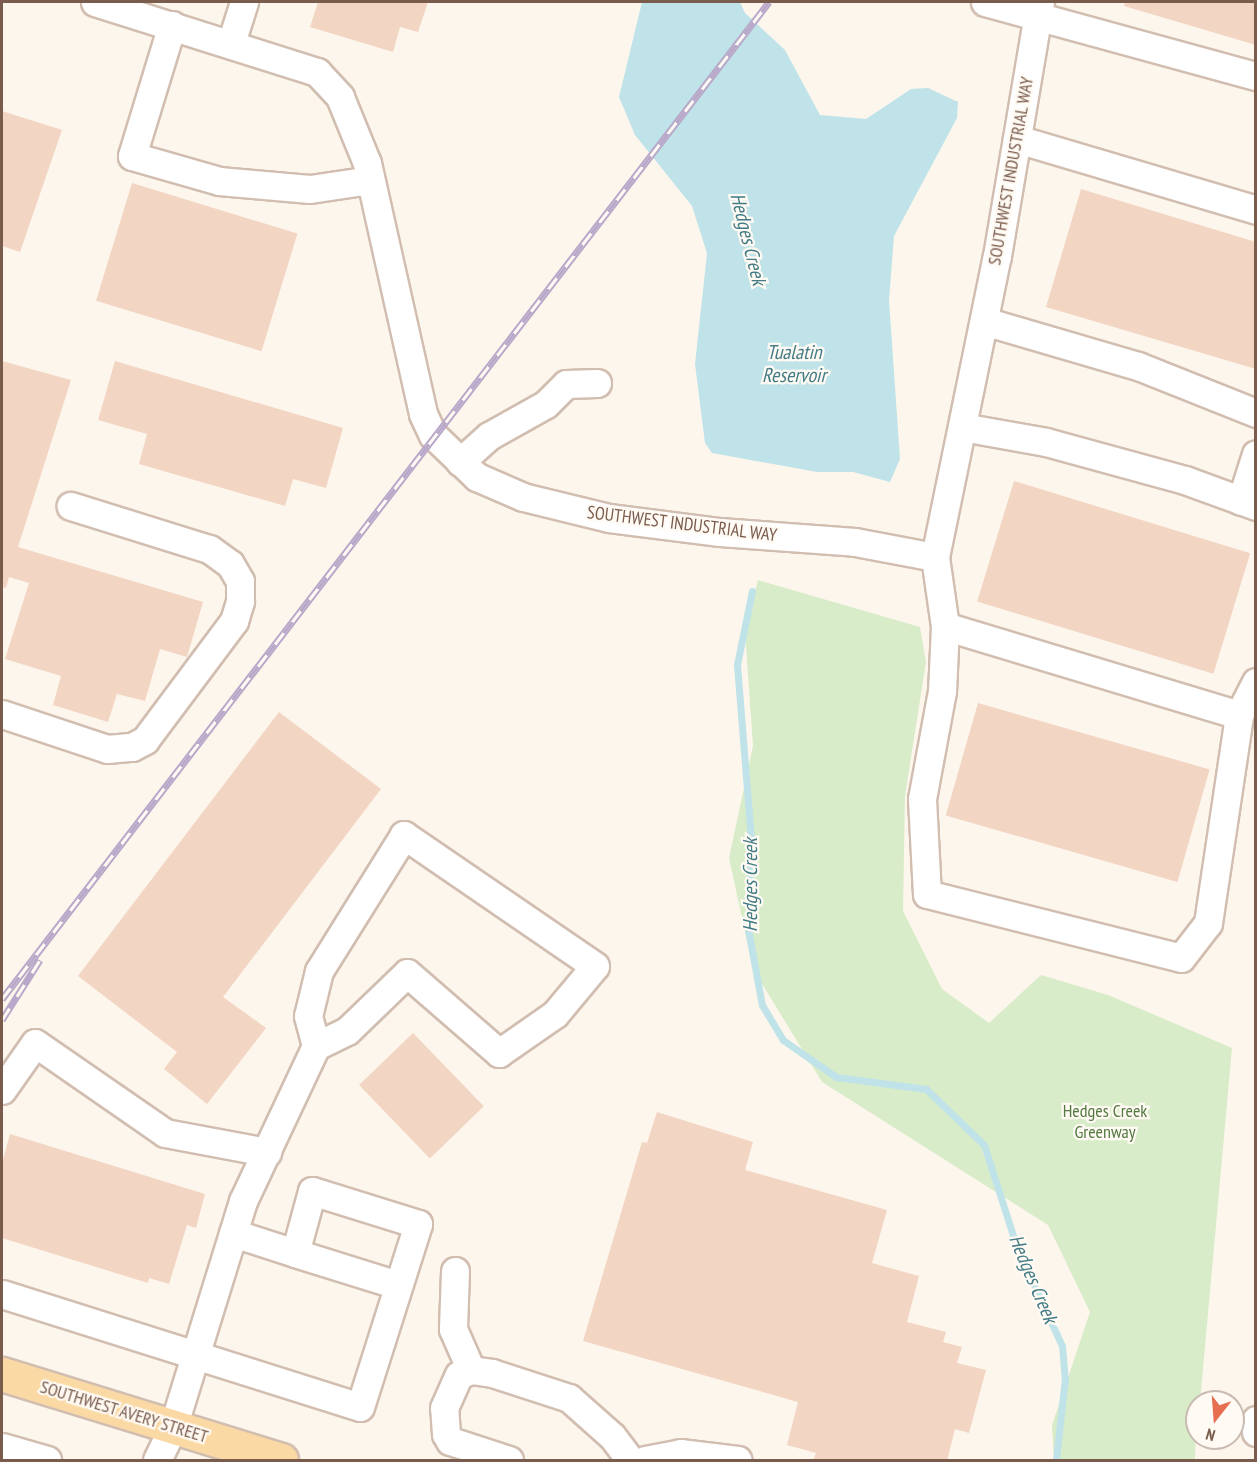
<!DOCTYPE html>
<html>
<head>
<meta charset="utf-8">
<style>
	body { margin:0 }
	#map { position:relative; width:1257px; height:1462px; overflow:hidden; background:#fdf6ec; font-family:"PT Sans Narrow",sans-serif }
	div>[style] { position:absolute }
	.green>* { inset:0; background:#d8ecc9 }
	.water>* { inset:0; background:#bfe3e8 }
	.stream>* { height:7px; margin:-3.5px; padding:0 3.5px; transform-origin:3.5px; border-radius:3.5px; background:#bfe3e8 }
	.building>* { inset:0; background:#f3d5c3; transform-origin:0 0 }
	.roads { filter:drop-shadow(2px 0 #d1beb0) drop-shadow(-2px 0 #d1beb0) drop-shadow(0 2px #d1beb0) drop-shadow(0 -2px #d1beb0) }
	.minor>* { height:27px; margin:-13.5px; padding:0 13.5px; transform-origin:13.5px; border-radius:13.5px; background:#fff }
	.major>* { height:33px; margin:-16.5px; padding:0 16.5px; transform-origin:16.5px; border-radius:16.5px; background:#fbd9a5 }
	.rail>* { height:7px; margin-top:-3.5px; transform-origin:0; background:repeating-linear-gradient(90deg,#fffaf3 0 14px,#b9a8c9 0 28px); box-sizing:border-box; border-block:2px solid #b9a8c9 }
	span { translate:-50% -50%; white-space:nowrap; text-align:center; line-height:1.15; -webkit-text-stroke:4.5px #fffaf3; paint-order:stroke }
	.street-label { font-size:18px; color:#7a5c4d }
	.park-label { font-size:18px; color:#537a41 }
	.water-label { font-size:20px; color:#437c86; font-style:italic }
	.frame { position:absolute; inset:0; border:3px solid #7a5c4d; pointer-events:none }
	.north { position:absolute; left:1185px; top:1390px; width:60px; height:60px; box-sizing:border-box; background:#fffaf3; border:2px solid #cabbb1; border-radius:50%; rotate:197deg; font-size:16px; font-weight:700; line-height:24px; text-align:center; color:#7a5c4d }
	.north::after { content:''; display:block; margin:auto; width:21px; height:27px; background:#e76f51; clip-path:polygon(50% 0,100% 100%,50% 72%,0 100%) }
</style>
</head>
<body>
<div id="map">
	<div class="green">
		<div style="clip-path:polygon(758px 580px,920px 627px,926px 662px,905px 796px,903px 911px,942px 989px,989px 1023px,1041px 975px,1108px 995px,1232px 1048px,1200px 1402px,1197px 1402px,1195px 1460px,1054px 1460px,1052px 1425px,1090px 1312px,1048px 1225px,822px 1082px,753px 969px,729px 858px,753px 746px,745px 632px)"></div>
	</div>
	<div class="water">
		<div style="clip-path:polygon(642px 2px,740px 2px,745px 13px,785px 50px,820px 115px,866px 119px,911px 89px,928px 88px,958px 102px,957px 118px,894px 236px,889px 300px,900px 459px,890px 482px,853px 472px,817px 472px,712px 453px,705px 443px,695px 364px,707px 253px,692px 206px,635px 135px,619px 97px)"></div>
	</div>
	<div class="stream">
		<div style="left:752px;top:591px;width:76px;rotate:101.5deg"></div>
		<div style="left:737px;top:665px;width:174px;rotate:85.4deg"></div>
		<div style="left:751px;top:838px;width:91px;rotate:91.9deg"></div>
		<div style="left:748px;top:929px;width:77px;rotate:79.6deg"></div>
		<div style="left:762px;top:1005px;width:41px;rotate:59deg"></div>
		<div style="left:783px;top:1040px;width:65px;rotate:34.9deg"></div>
		<div style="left:836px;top:1077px;width:91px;rotate:7.6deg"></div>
		<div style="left:926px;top:1089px;width:81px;rotate:44deg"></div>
		<div style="left:984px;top:1145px;width:108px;rotate:72.2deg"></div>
		<div style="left:1017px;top:1248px;width:108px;rotate:65.3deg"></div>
		<div style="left:1062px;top:1346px;width:32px;rotate:85deg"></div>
		<div style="left:1065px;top:1378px;width:82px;rotate:96.3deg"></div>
	</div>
	<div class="building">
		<div style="clip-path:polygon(318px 2px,428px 2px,418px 32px,400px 27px,393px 52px,310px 27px)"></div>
		<div style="clip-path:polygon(1125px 2px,1256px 2px,1256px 45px,1124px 6px)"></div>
		<div style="clip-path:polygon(2px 111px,62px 130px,20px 252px,2px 246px)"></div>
		<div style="left:132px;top:183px;width:173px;height:123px;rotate:17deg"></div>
		<div style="clip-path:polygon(1081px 189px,1256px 242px,1256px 369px,1046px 307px)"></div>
		<div style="clip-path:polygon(2px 361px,71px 380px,18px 547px,203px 602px,187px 657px,160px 649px,145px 701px,117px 694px,108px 722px,53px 705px,61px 676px,5px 659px,29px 583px,9px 577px,6px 588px,2px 587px)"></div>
		<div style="clip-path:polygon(115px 361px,343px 428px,326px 488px,293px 479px,285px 506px,139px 464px,147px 434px,98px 420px)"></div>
		<div style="left:1014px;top:481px;width:247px;height:126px;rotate:17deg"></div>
		<div style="left:978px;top:703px;width:241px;height:117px;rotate:16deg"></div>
		<div style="clip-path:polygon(279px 712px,381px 789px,223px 997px,266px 1028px,207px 1104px,164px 1069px,177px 1052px,78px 976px)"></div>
		<div style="left:413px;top:1033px;width:102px;height:75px;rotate:46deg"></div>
		<div style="clip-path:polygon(657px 1112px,753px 1142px,745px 1170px,887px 1210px,872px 1263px,919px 1276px,907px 1322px,946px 1332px,943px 1342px,962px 1347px,957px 1363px,986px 1370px,969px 1433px,955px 1429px,947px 1461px,813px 1461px,816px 1453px,787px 1445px,798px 1402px,583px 1341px,642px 1142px,647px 1143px)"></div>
		<div style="clip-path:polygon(10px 1134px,205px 1194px,196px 1228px,187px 1225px,169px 1284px,149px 1278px,148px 1283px,2px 1238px,2px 1163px)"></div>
	</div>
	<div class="roads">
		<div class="minor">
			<div style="left:95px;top:2px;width:233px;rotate:17.5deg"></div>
			<div style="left:317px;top:72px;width:34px;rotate:47deg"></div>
			<div style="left:340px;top:97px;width:71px;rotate:67.8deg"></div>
			<div style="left:367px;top:163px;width:257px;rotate:77.4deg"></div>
			<div style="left:423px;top:414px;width:23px;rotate:65deg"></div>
			<div style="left:433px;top:435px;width:61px;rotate:43.7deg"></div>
			<div style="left:477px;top:477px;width:50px;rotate:23.5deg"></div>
			<div style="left:523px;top:497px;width:89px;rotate:13.7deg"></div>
			<div style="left:609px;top:518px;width:112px;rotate:7.2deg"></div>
			<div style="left:720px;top:532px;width:135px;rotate:4.2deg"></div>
			<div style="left:855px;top:542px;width:81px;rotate:10.6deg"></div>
			<div style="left:935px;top:557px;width:307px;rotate:-78.4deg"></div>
			<div style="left:997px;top:256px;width:258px;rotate:-80.4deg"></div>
			<div style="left:985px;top:2px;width:281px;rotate:15.3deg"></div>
			<div style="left:172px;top:25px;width:137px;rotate:107deg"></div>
			<div style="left:132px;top:156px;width:91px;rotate:16deg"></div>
			<div style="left:219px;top:181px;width:91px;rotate:5deg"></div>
			<div style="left:310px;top:189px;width:61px;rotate:-8.5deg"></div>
			<div style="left:231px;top:43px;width:43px;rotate:-72.4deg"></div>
			<div style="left:1017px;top:139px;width:249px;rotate:16.5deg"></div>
			<div style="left:984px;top:321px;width:160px;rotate:16.3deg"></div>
			<div style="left:1138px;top:366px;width:127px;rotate:21.7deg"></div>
			<div style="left:962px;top:427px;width:85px;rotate:10.1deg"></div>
			<div style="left:1046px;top:442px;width:144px;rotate:15.3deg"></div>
			<div style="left:1185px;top:480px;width:76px;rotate:20.1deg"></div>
			<div style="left:460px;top:462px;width:39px;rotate:-42deg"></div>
			<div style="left:489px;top:436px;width:65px;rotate:-29.3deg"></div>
			<div style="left:546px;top:404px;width:28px;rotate:-45deg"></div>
			<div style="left:566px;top:384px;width:31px;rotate:-2deg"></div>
			<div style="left:1241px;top:501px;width:49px;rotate:-72.3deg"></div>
			<div style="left:935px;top:557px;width:70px;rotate:81.8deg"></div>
			<div style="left:945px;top:626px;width:65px;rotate:92.6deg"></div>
			<div style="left:942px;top:691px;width:110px;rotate:100.5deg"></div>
			<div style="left:922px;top:799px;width:95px;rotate:87deg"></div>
			<div style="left:927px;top:894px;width:262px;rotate:14.1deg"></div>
			<div style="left:1181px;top:958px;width:44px;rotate:-52.4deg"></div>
			<div style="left:1208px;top:923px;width:210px;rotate:-81.5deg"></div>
			<div style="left:1239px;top:715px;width:307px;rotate:-163.2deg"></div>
			<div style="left:2px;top:714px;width:111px;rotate:18.4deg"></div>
			<div style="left:107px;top:749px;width:25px;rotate:-5deg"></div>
			<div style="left:132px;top:747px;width:15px;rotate:-28deg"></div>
			<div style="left:145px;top:740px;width:149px;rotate:-53.2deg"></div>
			<div style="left:234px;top:621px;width:21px;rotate:-73deg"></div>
			<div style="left:240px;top:601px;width:20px;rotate:-90deg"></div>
			<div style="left:240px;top:581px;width:20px;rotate:-120deg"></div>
			<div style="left:230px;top:564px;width:26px;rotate:-144deg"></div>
			<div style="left:209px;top:549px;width:145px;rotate:-162.7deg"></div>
			<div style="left:1239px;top:715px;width:37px;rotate:-63deg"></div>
			<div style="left:2px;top:1090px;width:57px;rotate:-54.9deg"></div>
			<div style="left:35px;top:1043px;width:158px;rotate:34.7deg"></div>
			<div style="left:165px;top:1133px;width:104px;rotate:10.6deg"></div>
			<div style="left:295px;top:1253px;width:108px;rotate:17.3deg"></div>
			<div style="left:455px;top:1271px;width:58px;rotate:92deg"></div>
			<div style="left:453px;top:1329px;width:45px;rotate:66.3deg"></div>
			<div style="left:2px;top:1294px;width:375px;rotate:17.5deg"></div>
			<div style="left:360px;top:1407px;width:192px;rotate:-72.4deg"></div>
			<div style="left:418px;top:1224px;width:111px;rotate:-162.7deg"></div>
			<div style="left:312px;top:1191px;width:64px;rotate:105.3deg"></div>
			<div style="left:295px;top:1253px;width:65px;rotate:-162.1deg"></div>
			<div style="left:1256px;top:1420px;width:12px;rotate:90deg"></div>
			<div style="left:2px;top:1447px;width:47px;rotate:16.1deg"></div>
			<div style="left:157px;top:1460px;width:37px;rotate:-64deg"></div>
			<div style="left:173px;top:1427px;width:237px;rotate:-72.8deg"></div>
			<div style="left:243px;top:1201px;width:171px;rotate:-64.8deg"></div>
			<div style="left:316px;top:1046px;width:34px;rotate:-26deg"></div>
			<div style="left:347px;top:1031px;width:83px;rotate:-44deg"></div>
			<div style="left:407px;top:973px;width:122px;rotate:41deg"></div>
			<div style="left:499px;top:1053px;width:68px;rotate:-34.9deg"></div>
			<div style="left:555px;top:1014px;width:62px;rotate:-50.2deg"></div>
			<div style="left:595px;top:966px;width:232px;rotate:-145.6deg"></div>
			<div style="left:404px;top:835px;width:160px;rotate:122deg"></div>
			<div style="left:319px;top:971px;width:46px;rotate:103.7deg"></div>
			<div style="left:308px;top:1016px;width:31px;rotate:75deg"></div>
			<div style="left:509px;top:1460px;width:62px;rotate:-162.1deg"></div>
			<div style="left:450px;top:1441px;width:8px;rotate:-120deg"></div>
			<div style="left:446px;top:1434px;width:26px;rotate:-94deg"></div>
			<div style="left:444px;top:1408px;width:36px;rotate:-66deg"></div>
			<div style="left:459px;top:1375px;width:13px;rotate:-23deg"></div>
			<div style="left:471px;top:1370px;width:21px;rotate:8deg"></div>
			<div style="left:492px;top:1373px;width:81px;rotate:18deg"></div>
			<div style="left:569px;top:1398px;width:57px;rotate:41.5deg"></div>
			<div style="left:612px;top:1436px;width:30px;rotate:53deg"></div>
			<div style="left:645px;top:1460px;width:36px;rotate:-11deg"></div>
			<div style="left:680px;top:1453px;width:58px;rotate:6.9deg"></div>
		</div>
		<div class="major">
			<div style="left:2px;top:1374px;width:292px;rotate:17.1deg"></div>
		</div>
	</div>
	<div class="rail">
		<div style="left:2px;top:999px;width:1258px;rotate:-52.43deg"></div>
		<div style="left:2px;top:1020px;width:71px;rotate:-57.7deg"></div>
	</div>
	<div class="street-label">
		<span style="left:1011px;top:171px;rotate:-80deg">SOUTHWEST INDUSTRIAL WAY</span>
		<span style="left:682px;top:524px;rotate:7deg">SOUTHWEST INDUSTRIAL WAY</span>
		<span style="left:124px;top:1412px;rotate:17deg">SOUTHWEST AVERY STREET</span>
	</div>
	<div class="park-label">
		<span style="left:1105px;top:1122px">Hedges Creek<br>Greenway</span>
	</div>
	<div class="water-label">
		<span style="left:748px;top:239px;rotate:76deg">Hedges Creek</span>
		<span style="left:794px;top:364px">Tualatin<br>Reservoir</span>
		<span style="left:750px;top:885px;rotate:-90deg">Hedges Creek</span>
		<span style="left:1033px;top:1279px;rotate:67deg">Hedges Creek</span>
	</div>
	<div class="frame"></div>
	<div class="north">N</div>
</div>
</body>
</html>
